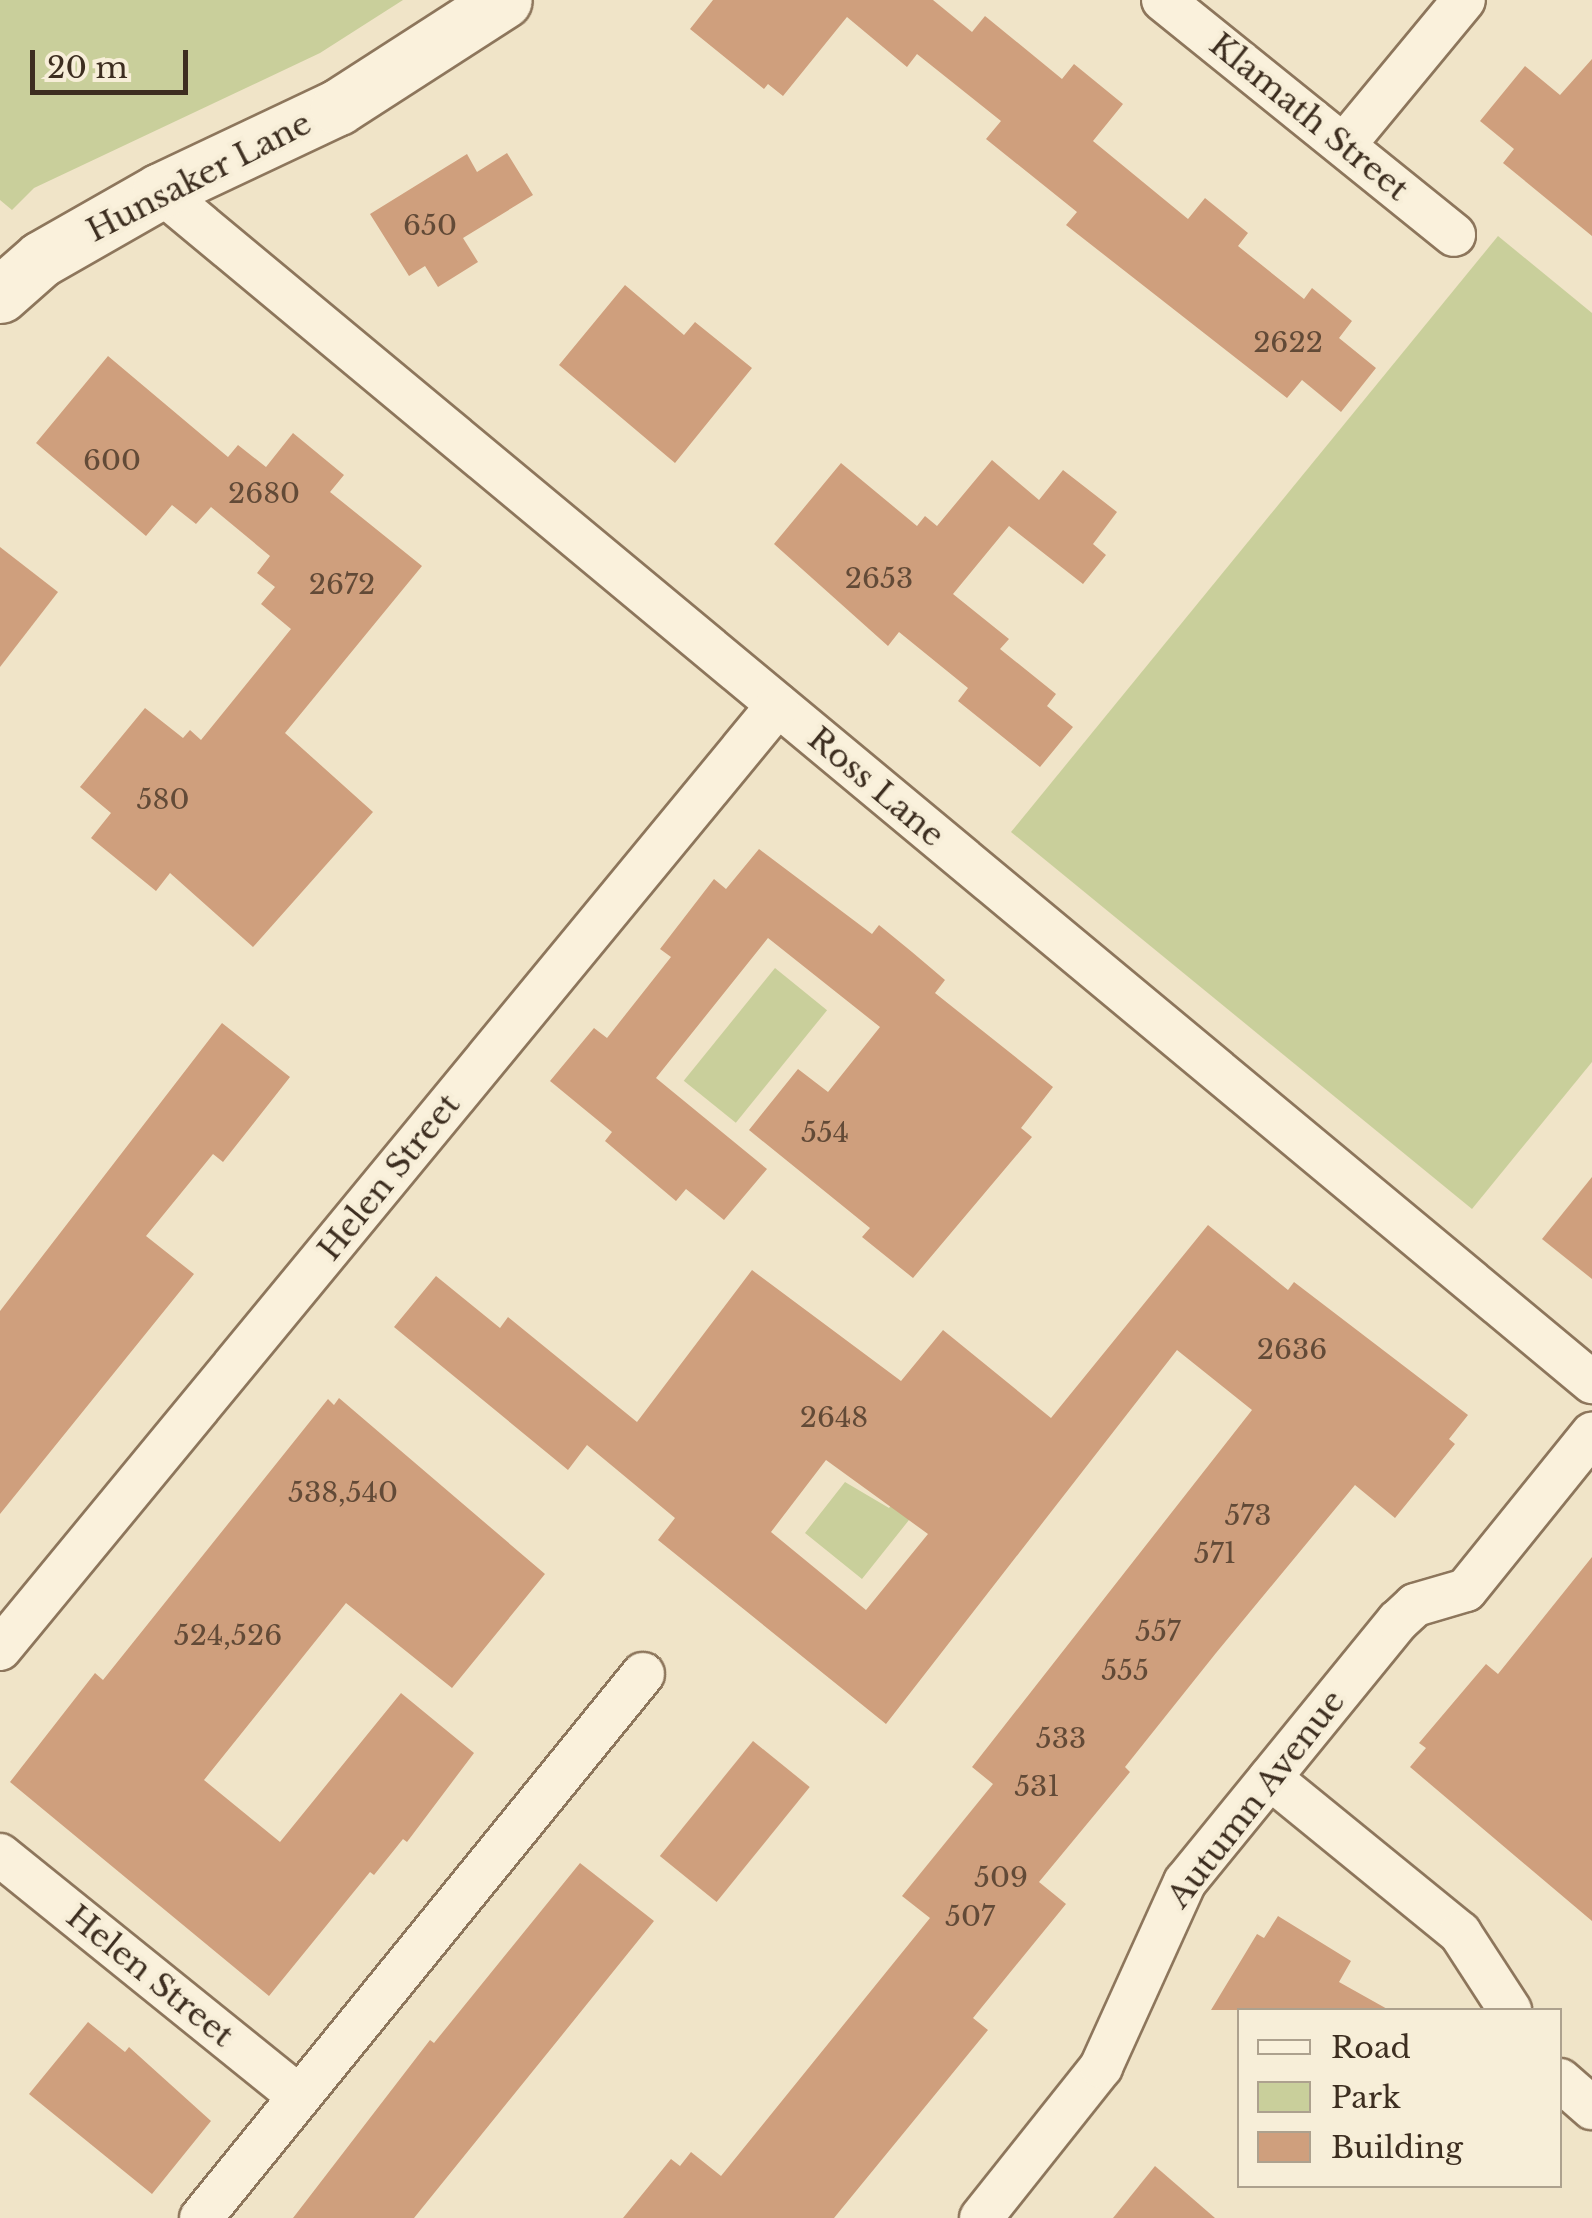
<!DOCTYPE html>
<html>
<head>
<meta charset="utf-8">
<style>
	body { margin:0 }
	#map { position:relative; width:1592px; height:2218px; overflow:hidden; background:#f0e4c8; font-family:"Libre Baskerville",serif }
	div>[style] { position:absolute }
	.green>* { inset:0; background:#c9cf9b; transform-origin:0 0 }
	.building>* { inset:0; background:#cf9f7d; transform-origin:0 0 }
	.roads { filter:drop-shadow(2px 0 #8d765c) drop-shadow(-2px 0 #8d765c) drop-shadow(0 2px #8d765c) drop-shadow(0 -2px #8d765c) }
	.street>* { height:42px; margin:-21px; padding:0 21px; transform-origin:21px; border-radius:21px; background:#faf1dc }
	.secondary>* { height:55px; margin:-27.5px; padding:0 27.5px; transform-origin:27.5px; border-radius:27.5px; background:#faf1dc }
	span { translate:-50% -50%; white-space:nowrap; text-align:center; line-height:1.15; -webkit-text-stroke:8px #f7eed8; paint-order:stroke }
	.number-label { font-size:28px; color:#624a37 }
	.number-label span { -webkit-text-stroke-width:0 }
	.street-label { font-size:32px; color:#3d2e20 }
	.legend { position:absolute; left:1237px; top:2008px; width:325px; height:180px; box-sizing:border-box; background:#f7eed8; border:2px solid #ada18e; margin:0; padding:12px 18px; list-style:none; font-size:30px; color:#3d2e20 }
	.legend li { display:flex; align-items:center; gap:20px; height:50px }
	.legend b { width:50px; border:2px solid #ada18e }
	.scale { position:absolute; left:30px; top:50px; width:158px; height:45px; box-sizing:border-box; border:5px solid #3d2e20; border-top:0; padding-left:12px; font-size:30px; line-height:35px; white-space:nowrap; color:#3d2e20; -webkit-text-stroke:8px #f7eed8; paint-order:stroke }
</style>
</head>
<body>
<div id="map">
	<div class="green">
		<div style="clip-path:polygon(0 0,403px 0,320px 53px,34px 188px,12px 210px,0 200px)"></div>
		<div style="clip-path:polygon(1498px 236px,1592px 313px,1592px 1062px,1472px 1209px,1011px 832px)"></div>
		<div style="left:775px;top:968px;width:67px;height:145px;rotate:39deg"></div>
		<div style="clip-path:polygon(956px 1461px,862px 1579px,805px 1533px,845px 1482px,889px 1508px,925px 1463px)"></div>
	</div>
	<div class="building">
		<div style="clip-path:polygon(713px 0,933px 0,972px 32px,985px 16px,1062px 79px,1074px 64px,1123px 104px,1093px 141px,1188px 219px,1205px 198px,1248px 233px,1238px 246px,1304px 299px,1312px 288px,1352px 321px,1339px 338px,1376px 368px,1341px 412px,1302px 380px,1287px 398px,1066px 225px,1077px 212px,986px 139px,1001px 121px,917px 54px,907px 67px,847px 17px,783px 96px,768px 84px,764px 89px,690px 29px)"></div>
		<div style="clip-path:polygon(1592px 59px,1592px 236px,1503px 163px,1514px 149px,1480px 121px,1525px 66px,1560px 95px)"></div>
		<div style="clip-path:polygon(507px 153px,533px 195px,463px 238px,478px 262px,438px 287px,425px 266px,409px 276px,370px 214px,467px 154px,477px 172px)"></div>
		<div style="clip-path:polygon(625px 285px,684px 335px,695px 322px,752px 368px,675px 463px,559px 365px)"></div>
		<div style="clip-path:polygon(108px 356px,228px 457px,238px 445px,266px 467px,293px 433px,344px 475px,330px 492px,422px 566px,285px 733px,373px 812px,253px 947px,170px 873px,156px 891px,91px 838px,111px 813px,80px 787px,145px 708px,183px 738px,190px 730px,201px 740px,291px 629px,261px 604px,275px 587px,257px 573px,270px 556px,211px 507px,196px 524px,172px 505px,146px 536px,36px 443px)"></div>
		<div style="clip-path:polygon(992px 460px,1039px 500px,1063px 470px,1117px 512px,1093px 544px,1106px 555px,1083px 584px,1009px 526px,953px 594px,1009px 639px,1000px 649px,1056px 694px,1047px 706px,1073px 727px,1040px 767px,958px 701px,968px 688px,899px 632px,888px 646px,774px 544px,841px 463px,917px 526px,925px 516px,937px 526px)"></div>
		<div style="clip-path:polygon(0 547px,58px 592px,0 667px)"></div>
		<div style="clip-path:polygon(759px 849px,872px 934px,879px 925px,912px 952px,945px 980px,935px 993px,1053px 1087px,1021px 1128px,1032px 1137px,913px 1278px,862px 1237px,870px 1228px,749px 1130px,798px 1069px,828px 1092px,880px 1027px,768px 938px,656px 1078px,767px 1169px,724px 1220px,686px 1189px,676px 1201px,605px 1141px,612px 1132px,550px 1081px,594px 1028px,607px 1038px,671px 957px,660px 949px,714px 879px,726px 889px)"></div>
		<div style="clip-path:polygon(222px 1023px,290px 1077px,223px 1162px,213px 1154px,146px 1236px,194px 1274px,0 1514px,0 1311px)"></div>
		<div style="clip-path:polygon(1592px 1177px,1592px 1279px,1542px 1239px)"></div>
		<div style="clip-path:polygon(evenodd,1208px 1225px,1288px 1290px,1294px 1282px,1468px 1415px,1449px 1439px,1455px 1444px,1395px 1518px,1355px 1485px,1216px 1653px,1125px 1767px,1130px 1772px,1039px 1882px,1066px 1904px,973px 2018px,988px 2030px,834px 2218px,623px 2218px,671px 2159px,680px 2166px,691px 2152px,721px 2176px,930px 1918px,902px 1896px,993px 1784px,972px 1767px,1252px 1410px,1177px 1350px,886px 1724px,658px 1540px,675px 1518px,587px 1445px,568px 1470px,394px 1327px,436px 1276px,500px 1328px,508px 1317px,637px 1422px,752px 1270px,901px 1381px,943px 1330px,1051px 1418px,1208px 1225px,826px 1460px,928px 1534px,866px 1610px,771px 1532px,826px 1460px)"></div>
		<div style="clip-path:polygon(339px 1398px,545px 1574px,452px 1688px,346px 1603px,204px 1780px,280px 1842px,401px 1693px,474px 1753px,407px 1842px,403px 1839px,374px 1875px,370px 1872px,269px 1996px,10px 1782px,95px 1673px,103px 1680px,328px 1399px,334px 1405px)"></div>
		<div style="clip-path:polygon(1592px 1557px,1592px 1921px,1410px 1767px,1426px 1748px,1419px 1743px,1486px 1664px,1498px 1674px)"></div>
		<div style="left:753px;top:1741px;width:73px;height:148px;rotate:39deg"></div>
		<div style="clip-path:polygon(580px 1863px,654px 1921px,554px 2045px,414px 2218px,293px 2218px,430px 2040px,434px 2043px)"></div>
		<div style="clip-path:polygon(1278px 1916px,1351px 1961px,1339px 1982px,1389px 2010px,1211px 2010px,1257px 1934px,1264px 1938px)"></div>
		<div style="clip-path:polygon(88px 2022px,125px 2052px,129px 2047px,211px 2121px,152px 2194px,29px 2094px)"></div>
		<div style="clip-path:polygon(1155px 2166px,1215px 2218px,1113px 2218px)"></div>
	</div>
	<div class="roads">
		<div class="street">
			<div style="left:1163px;top:0;width:374px;rotate:38.9deg"></div>
			<div style="left:1344px;top:145px;width:188px;rotate:-50.4deg"></div>
			<div style="left:160px;top:191px;width:1863px;rotate:39.75deg"></div>
			<div style="left:0;top:1649px;width:1223px;rotate:-50.51deg"></div>
			<div style="left:1270px;top:1778px;width:245px;rotate:39.2deg"></div>
			<div style="left:1460px;top:1933px;width:92px;rotate:57deg"></div>
			<div style="left:0;top:1855px;width:384px;rotate:38.9deg"></div>
			<div style="left:1560px;top:2080px;width:43px;rotate:41.2deg"></div>
			<div style="left:201px;top:2218px;width:701px;rotate:-50.91deg"></div>
			<div style="left:981px;top:2218px;width:193px;rotate:-51.5deg"></div>
			<div style="left:1101px;top:2067px;width:203px;rotate:-65.6deg"></div>
			<div style="left:1185px;top:1882px;width:337px;rotate:-50.8deg"></div>
			<div style="left:1398px;top:1621px;width:23px;rotate:-43deg"></div>
			<div style="left:1415px;top:1605px;width:53px;rotate:-16.4deg"></div>
			<div style="left:1466px;top:1590px;width:201px;rotate:-51.1deg"></div>
		</div>
		<div class="secondary">
			<div style="left:0;top:295px;width:55px;rotate:-41.3deg"></div>
			<div style="left:41px;top:259px;width:137px;rotate:-29.7deg"></div>
			<div style="left:160px;top:191px;width:197px;rotate:-25.3deg"></div>
			<div style="left:338px;top:107px;width:197px;rotate:-32.8deg"></div>
		</div>
	</div>
	<div class="number-label">
		<span style="left:430px;top:226px">650</span>
		<span style="left:1288px;top:343px">2622</span>
		<span style="left:112px;top:461px">600</span>
		<span style="left:264px;top:494px">2680</span>
		<span style="left:879px;top:579px">2653</span>
		<span style="left:342px;top:585px">2672</span>
		<span style="left:163px;top:800px">580</span>
		<span style="left:825px;top:1133px">554</span>
		<span style="left:1292px;top:1350px">2636</span>
		<span style="left:834px;top:1418px">2648</span>
		<span style="left:343px;top:1493px">538,540</span>
		<span style="left:1248px;top:1516px">573</span>
		<span style="left:1215px;top:1554px">571</span>
		<span style="left:1158px;top:1632px">557</span>
		<span style="left:228px;top:1636px">524,526</span>
		<span style="left:1125px;top:1671px">555</span>
		<span style="left:1061px;top:1739px">533</span>
		<span style="left:1037px;top:1787px">531</span>
		<span style="left:1001px;top:1878px">509</span>
		<span style="left:970px;top:1917px">507</span>
	</div>
	<div class="street-label">
		<span style="left:1309px;top:117px;rotate:39deg">Klamath Street</span>
		<span style="left:199px;top:177px;rotate:-27deg">Hunsaker Lane</span>
		<span style="left:876px;top:787px;rotate:40deg">Ross Lane</span>
		<span style="left:389px;top:1177px;rotate:-51deg">Helen Street</span>
		<span style="left:1256px;top:1799px;rotate:-52deg">Autumn Avenue</span>
		<span style="left:150px;top:1976px;rotate:39deg">Helen Street</span>
	</div>
	<ul class="legend">
	<li><b style="height:12px;background:#faf1dc"></b>Road</li>
	<li><b style="height:28px;background:#c9cf9b"></b>Park</li>
	<li><b style="height:28px;background:#cf9f7d"></b>Building</li>
	</ul>
	<div class="scale">20 m</div>
</div>
</body>
</html>
